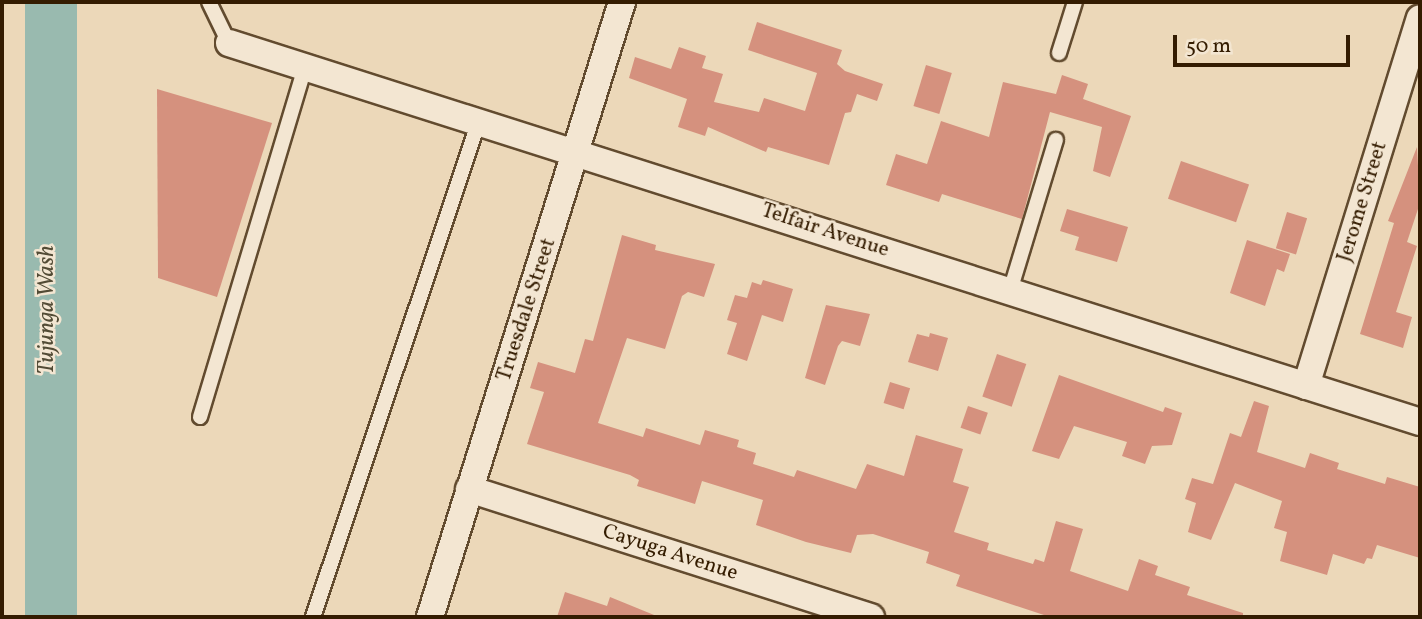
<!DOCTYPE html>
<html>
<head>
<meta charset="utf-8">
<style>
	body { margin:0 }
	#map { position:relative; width:1422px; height:619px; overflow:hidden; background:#ecd8b9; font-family:Vollkorn,serif }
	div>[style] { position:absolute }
	.water>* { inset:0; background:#99baaf; transform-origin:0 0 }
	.building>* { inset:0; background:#d5917e; transform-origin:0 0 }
	.roads { filter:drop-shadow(2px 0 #624b2f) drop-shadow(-2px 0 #624b2f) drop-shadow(0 2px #624b2f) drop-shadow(0 -2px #624b2f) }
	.lane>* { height:14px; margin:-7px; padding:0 7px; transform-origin:7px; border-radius:7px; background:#f3e6d2 }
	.street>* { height:26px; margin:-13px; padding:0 13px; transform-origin:13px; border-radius:13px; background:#f3e6d2 }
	span { translate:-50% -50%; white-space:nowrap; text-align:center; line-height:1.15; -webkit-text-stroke:5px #f3e6d2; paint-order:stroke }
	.street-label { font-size:21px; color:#341c01 }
	.water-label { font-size:23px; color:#524b35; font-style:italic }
	.frame { position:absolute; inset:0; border:4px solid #341c01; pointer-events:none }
	.scale { position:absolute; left:1173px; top:35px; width:177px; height:32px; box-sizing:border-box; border:4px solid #341c01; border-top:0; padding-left:9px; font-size:21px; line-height:24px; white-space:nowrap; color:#341c01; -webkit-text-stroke:5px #f3e6d2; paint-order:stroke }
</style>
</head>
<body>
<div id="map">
	<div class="water">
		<div style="left:25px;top:2px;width:52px;height:615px"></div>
	</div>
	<div class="building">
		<div style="clip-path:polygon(757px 22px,842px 50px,837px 64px,845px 71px,883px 84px,877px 101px,857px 94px,851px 112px,845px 113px,829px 165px,768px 147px,766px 152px,708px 127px,705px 136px,678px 127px,687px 99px,629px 78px,635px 57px,671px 69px,679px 47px,706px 56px,702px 68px,723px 74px,714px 102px,759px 112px,764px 98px,805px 111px,817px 73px,748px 50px)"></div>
		<div style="left:926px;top:65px;width:27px;height:43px;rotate:17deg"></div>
		<div style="clip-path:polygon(1062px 75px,1088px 84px,1083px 99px,1131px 116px,1110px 177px,1093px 171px,1102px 127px,1050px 112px,1022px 219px,942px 194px,939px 202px,886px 185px,896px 154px,927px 164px,941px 121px,989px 137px,1003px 82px,1056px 94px)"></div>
		<div style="clip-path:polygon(157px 89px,272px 123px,217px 297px,158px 278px)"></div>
		<div style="clip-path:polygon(1417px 147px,1420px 203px,1407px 242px,1417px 246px,1396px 312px,1412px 317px,1403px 348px,1360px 334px,1394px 223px,1388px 221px)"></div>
		<div style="left:1181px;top:161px;width:72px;height:40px;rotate:19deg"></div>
		<div style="clip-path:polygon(1067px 209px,1128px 227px,1117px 262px,1075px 250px,1079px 237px,1060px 231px)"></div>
		<div style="left:1287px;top:212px;width:21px;height:38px;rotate:17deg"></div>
		<div style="clip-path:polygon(622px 235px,656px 245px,655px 250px,715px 264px,704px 297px,688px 292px,682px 296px,665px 349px,627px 338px,598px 423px,643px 437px,646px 428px,700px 445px,705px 430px,739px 440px,737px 447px,756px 453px,753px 464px,794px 477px,797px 470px,856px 489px,867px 464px,904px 476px,916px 435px,963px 449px,953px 482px,969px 487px,954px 532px,989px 543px,987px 550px,1033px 564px,1035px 559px,1044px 562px,1056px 521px,1083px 529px,1070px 571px,1128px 591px,1139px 559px,1158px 566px,1155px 575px,1190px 587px,1187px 595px,1243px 613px,1243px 617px,1050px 617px,956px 586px,960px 575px,926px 563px,929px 552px,873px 534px,857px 535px,851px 553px,806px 542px,756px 525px,763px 500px,702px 481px,695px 504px,637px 486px,639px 480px,630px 475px,527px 444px,544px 392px,530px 388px,538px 362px,575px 373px,585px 339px,593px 341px)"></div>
		<div style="clip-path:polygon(1247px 240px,1290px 254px,1284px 272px,1277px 269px,1265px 306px,1230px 293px)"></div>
		<div style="clip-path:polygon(763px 280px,793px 289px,783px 322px,762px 315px,747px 361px,727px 354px,737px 323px,727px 320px,735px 295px,747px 298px,752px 282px,761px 285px)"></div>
		<div style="clip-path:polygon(826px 305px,870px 314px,860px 346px,842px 341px,838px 346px,825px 385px,805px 378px)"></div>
		<div style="clip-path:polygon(930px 333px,948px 338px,938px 371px,908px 362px,917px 334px,929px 337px)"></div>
		<div style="left:997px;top:354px;width:31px;height:45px;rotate:19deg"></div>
		<div style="clip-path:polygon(1059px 375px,1163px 412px,1165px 407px,1182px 413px,1172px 445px,1152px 446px,1145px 464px,1122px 456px,1127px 442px,1074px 426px,1059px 459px,1032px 451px)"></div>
		<div style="left:890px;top:382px;width:21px;height:22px;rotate:17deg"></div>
		<div style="clip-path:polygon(1254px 401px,1269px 406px,1257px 452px,1305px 468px,1310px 453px,1339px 463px,1337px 469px,1385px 484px,1387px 477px,1420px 487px,1420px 558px,1377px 545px,1372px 559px,1367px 558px,1364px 564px,1333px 554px,1327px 575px,1280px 561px,1287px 532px,1274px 528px,1282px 501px,1235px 483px,1211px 540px,1188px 532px,1196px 503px,1185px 499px,1192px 478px,1213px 484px,1230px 433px,1241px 437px)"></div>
		<div style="left:968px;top:406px;width:21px;height:23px;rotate:19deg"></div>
		<div style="clip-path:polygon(565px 592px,607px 606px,610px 597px,659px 617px,557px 617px)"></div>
	</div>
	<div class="roads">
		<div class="lane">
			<div style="left:209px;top:2px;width:46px;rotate:64deg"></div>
			<div style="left:1059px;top:53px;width:53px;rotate:-72.6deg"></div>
			<div style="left:1010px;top:291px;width:158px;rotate:-73.1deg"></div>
			<div style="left:200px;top:417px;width:365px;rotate:-73.3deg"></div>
			<div style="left:313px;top:617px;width:523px;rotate:-71.5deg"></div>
		</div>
		<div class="street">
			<div style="left:229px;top:43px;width:1250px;rotate:17.65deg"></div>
			<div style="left:1306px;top:386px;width:385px;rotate:-72.8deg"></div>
			<div style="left:469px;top:489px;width:422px;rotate:17.7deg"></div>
			<div style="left:430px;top:617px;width:644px;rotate:-72.66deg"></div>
		</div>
	</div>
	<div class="street-label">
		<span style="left:1363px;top:202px;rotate:-73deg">Jerome Street</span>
		<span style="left:825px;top:231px;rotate:18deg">Telfair Avenue</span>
		<span style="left:527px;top:310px;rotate:-72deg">Truesdale Street</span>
		<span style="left:670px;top:553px;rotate:18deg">Cayuga Avenue</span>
	</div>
	<div class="water-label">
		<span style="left:47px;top:310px;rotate:-90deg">Tujunga Wash</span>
	</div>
	<div class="frame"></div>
	<div class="scale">50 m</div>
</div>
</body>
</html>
